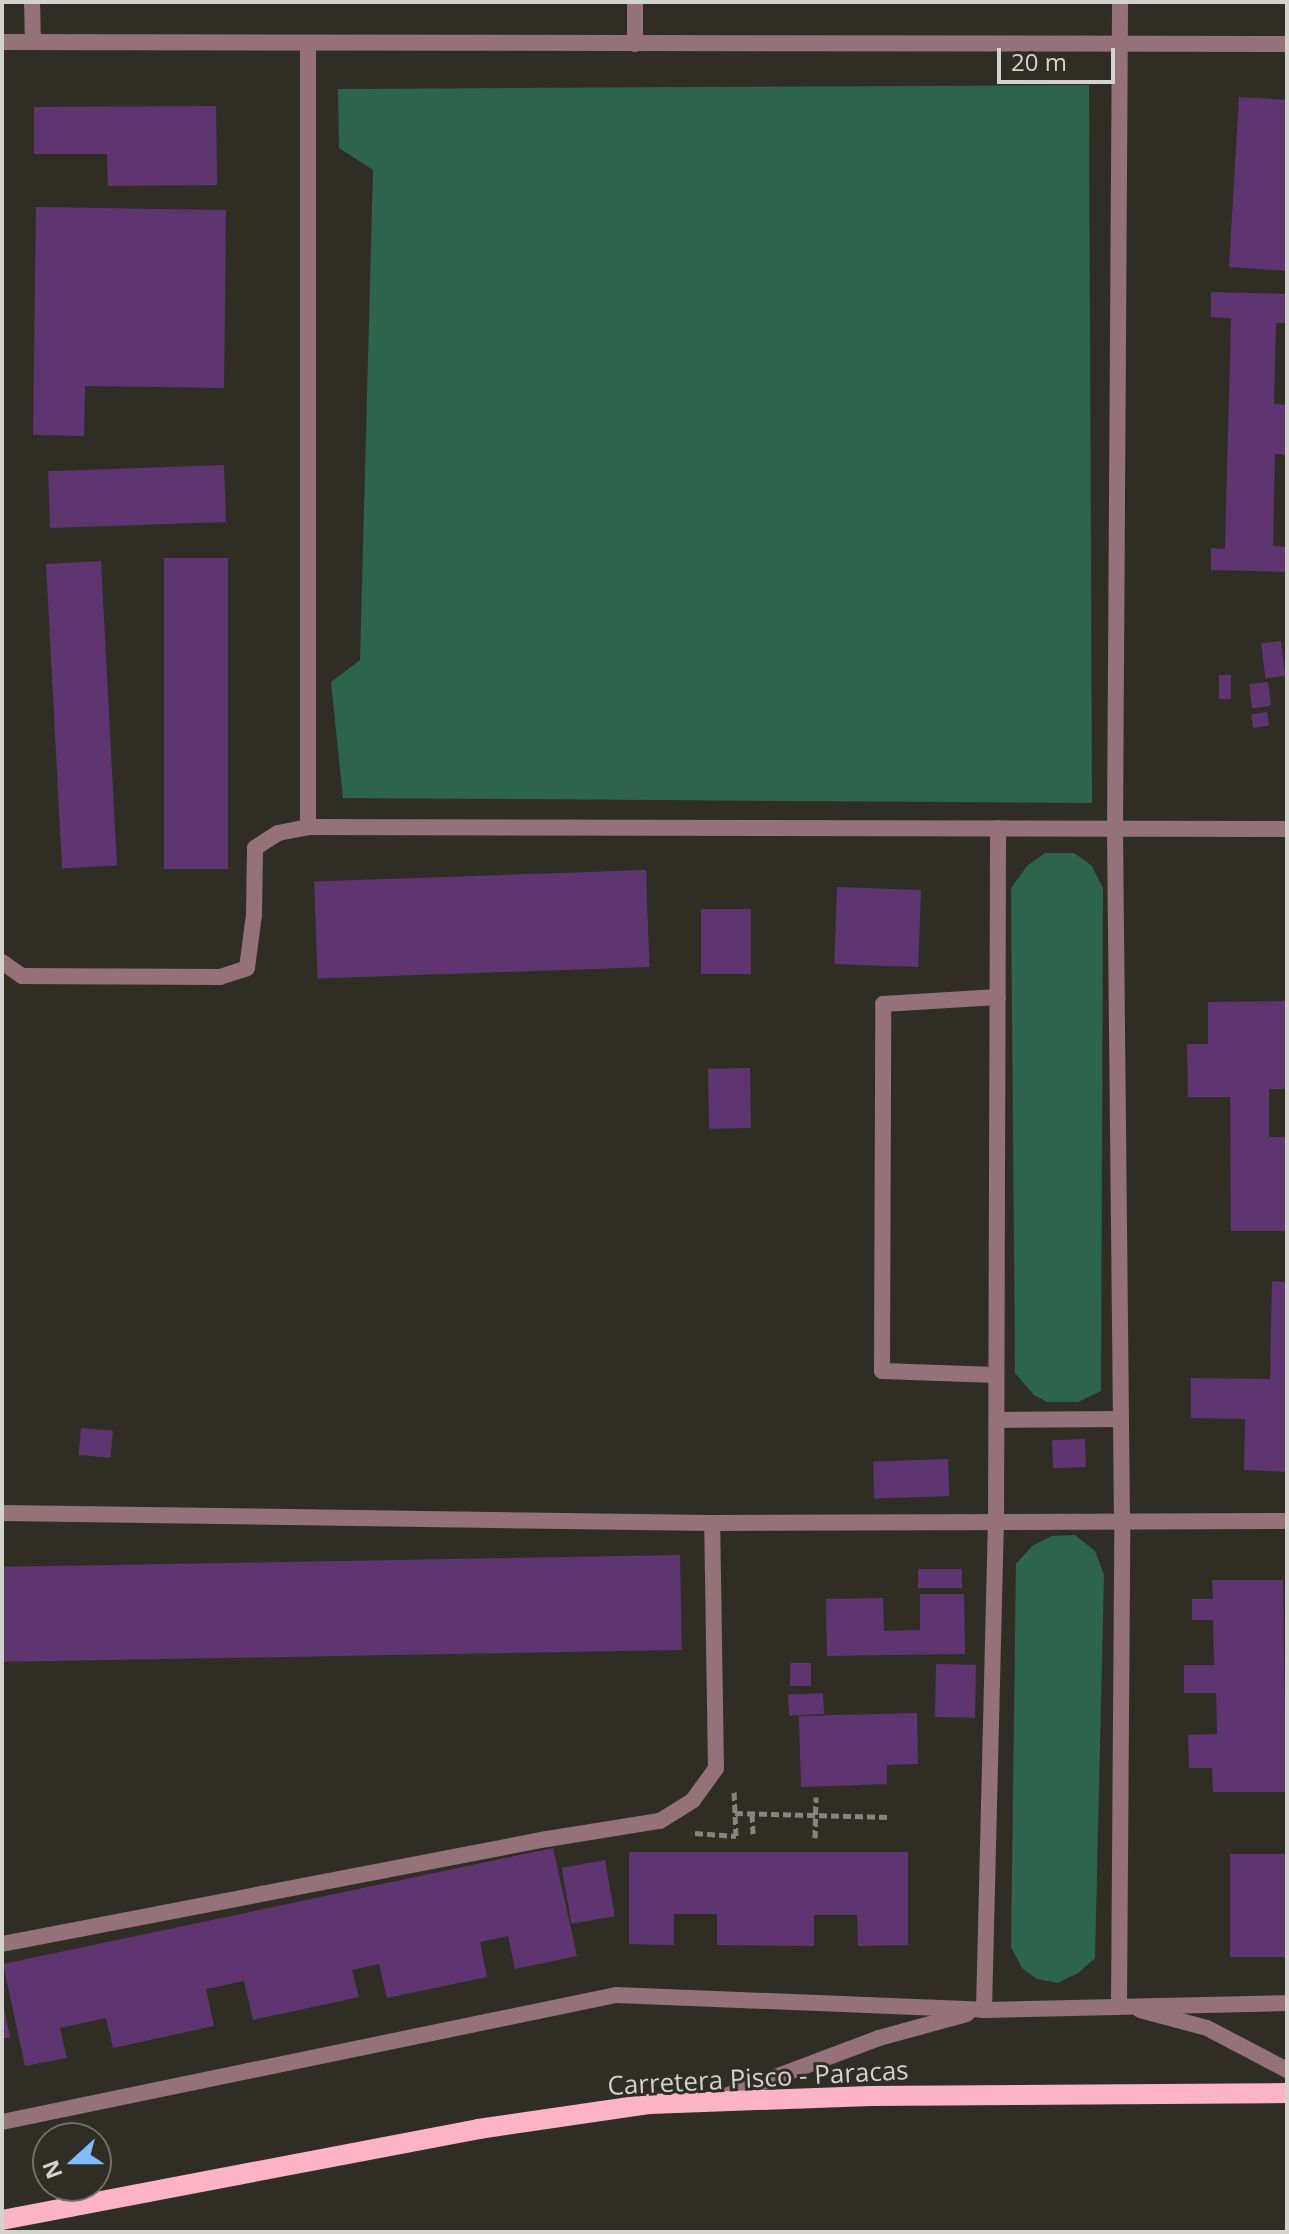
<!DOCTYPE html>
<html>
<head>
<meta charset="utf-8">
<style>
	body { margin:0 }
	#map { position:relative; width:1289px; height:2234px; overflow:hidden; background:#302e24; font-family:"Open Sans",sans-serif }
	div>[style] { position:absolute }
	.green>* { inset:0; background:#2c644d }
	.building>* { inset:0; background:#5e3570; transform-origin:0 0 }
	.path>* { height:5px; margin-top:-2.5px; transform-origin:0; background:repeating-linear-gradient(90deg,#86857d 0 8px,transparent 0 12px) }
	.lane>* { height:16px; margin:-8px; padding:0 8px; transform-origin:8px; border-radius:8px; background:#95717a }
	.street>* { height:16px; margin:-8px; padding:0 8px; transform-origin:8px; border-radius:8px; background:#95717a }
	.primary>* { height:20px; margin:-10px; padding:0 10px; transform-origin:10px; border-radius:10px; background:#fdb3c6 }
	span { translate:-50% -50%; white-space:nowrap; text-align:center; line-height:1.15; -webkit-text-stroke:6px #302e24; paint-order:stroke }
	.street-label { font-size:26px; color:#d3d2cc }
	.frame { position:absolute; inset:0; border:4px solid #d3d2cc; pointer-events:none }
	.north { position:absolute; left:32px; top:2122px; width:80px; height:80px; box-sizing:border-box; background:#302e24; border:2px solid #717067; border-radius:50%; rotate:249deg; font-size:22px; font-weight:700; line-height:32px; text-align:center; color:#d3d2cc }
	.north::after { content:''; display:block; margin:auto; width:28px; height:36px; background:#83bcfb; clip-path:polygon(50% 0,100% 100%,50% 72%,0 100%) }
	.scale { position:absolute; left:997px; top:48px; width:118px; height:36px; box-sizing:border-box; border:4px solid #d3d2cc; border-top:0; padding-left:10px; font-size:24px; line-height:28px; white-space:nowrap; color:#d3d2cc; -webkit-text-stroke:6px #302e24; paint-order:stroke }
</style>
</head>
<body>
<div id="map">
	<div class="green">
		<div style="clip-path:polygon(1089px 85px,1092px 803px,343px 798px,331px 682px,360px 660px,373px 170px,339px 148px,338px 89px)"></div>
		<div style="clip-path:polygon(1045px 853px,1074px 853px,1091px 865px,1103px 888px,1101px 1391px,1078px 1402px,1047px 1402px,1034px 1395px,1015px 1373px,1011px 888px,1027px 866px)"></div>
		<div style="clip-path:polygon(1075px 1535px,1095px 1551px,1104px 1575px,1095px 1958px,1078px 1973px,1058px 1983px,1037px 1979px,1022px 1968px,1011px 1947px,1016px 1564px,1032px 1546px,1052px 1536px)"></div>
	</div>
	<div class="building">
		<div style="clip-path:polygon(1239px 97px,1287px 100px,1287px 271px,1229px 267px)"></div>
		<div style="clip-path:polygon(216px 106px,217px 185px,108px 186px,107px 154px,34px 154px,34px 107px)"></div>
		<div style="clip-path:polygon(36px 207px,226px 210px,224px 388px,85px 386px,84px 436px,33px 435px)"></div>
		<div style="clip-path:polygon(1211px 292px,1287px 294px,1287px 323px,1276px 323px,1274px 404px,1287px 405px,1287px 455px,1275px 454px,1273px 546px,1287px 547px,1287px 572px,1211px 570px,1211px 548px,1225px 549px,1231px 318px,1211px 317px)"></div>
		<div style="left:224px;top:465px;width:57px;height:176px;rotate:88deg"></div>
		<div style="left:164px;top:558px;width:64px;height:311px"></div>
		<div style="left:101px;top:561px;width:305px;height:55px;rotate:87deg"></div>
		<div style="left:1281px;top:641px;width:35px;height:20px;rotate:83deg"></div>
		<div style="left:1231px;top:675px;width:24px;height:12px;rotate:90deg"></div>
		<div style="left:1268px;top:682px;width:24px;height:19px;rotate:83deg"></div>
		<div style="left:1267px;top:712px;width:14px;height:16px;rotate:82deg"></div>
		<div style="left:646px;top:870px;width:97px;height:332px;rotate:88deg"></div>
		<div style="left:837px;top:887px;width:84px;height:77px;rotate:2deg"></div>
		<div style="left:701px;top:909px;width:50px;height:65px"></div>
		<div style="clip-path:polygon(1287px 1001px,1287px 1089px,1269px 1089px,1269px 1137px,1287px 1137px,1287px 1231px,1231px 1231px,1230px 1097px,1188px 1097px,1187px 1044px,1208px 1044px,1208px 1002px)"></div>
		<div style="left:750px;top:1068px;width:60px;height:42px;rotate:89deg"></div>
		<div style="clip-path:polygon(1272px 1281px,1287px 1282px,1287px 1472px,1244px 1470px,1245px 1419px,1191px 1418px,1191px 1378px,1270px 1379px)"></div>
		<div style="left:81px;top:1428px;width:32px;height:27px;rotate:5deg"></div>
		<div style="left:1085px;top:1439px;width:28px;height:33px;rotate:88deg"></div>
		<div style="left:948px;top:1459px;width:37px;height:75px;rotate:88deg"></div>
		<div style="left:680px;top:1555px;width:95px;height:678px;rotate:89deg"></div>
		<div style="left:918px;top:1569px;width:44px;height:19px"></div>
		<div style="clip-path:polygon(1212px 1580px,1283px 1580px,1286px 1792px,1213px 1792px,1212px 1768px,1189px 1768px,1188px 1735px,1217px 1734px,1216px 1693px,1184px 1693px,1184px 1665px,1214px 1665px,1213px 1620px,1192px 1620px,1192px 1599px,1213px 1599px)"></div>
		<div style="clip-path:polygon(920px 1594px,964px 1594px,965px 1654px,827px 1656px,826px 1599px,883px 1598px,884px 1631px,920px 1630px)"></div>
		<div style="left:811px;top:1663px;width:23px;height:21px;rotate:90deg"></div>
		<div style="left:936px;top:1664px;width:40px;height:53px;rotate:1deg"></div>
		<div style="left:823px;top:1693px;width:21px;height:35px;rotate:87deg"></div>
		<div style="clip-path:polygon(917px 1713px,918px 1764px,887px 1765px,887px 1784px,801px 1787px,799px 1716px)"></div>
		<div style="clip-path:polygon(553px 1848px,577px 1956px,515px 1969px,508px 1936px,480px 1942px,487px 1977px,387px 1998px,379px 1964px,352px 1970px,359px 1997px,253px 2020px,244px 1981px,206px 1989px,214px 2026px,113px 2048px,106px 2018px,60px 2028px,67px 2058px,25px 2066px,3px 1964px)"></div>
		<div style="clip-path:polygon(629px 1852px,908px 1852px,908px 1945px,858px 1946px,857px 1915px,814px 1915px,814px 1946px,717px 1945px,717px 1914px,674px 1914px,674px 1945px,629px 1944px)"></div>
		<div style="left:1287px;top:1854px;width:103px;height:57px;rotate:90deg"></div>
		<div style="left:605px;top:1860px;width:57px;height:44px;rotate:80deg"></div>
		<div style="clip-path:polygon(3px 2003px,10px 2037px,2px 2039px,2px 2004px)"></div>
	</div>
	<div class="path">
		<div style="left:735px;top:1813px;width:154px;rotate:1.5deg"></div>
		<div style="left:752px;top:1814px;width:20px;rotate:87deg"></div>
		<div style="left:695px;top:1833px;width:41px;rotate:4.2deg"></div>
		<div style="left:736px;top:1836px;width:46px;rotate:-92.5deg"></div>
		<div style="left:815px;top:1838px;width:41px;rotate:-88.6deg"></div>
	</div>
	<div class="lane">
		<div style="left:32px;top:2px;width:40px;rotate:88.6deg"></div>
		<div style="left:996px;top:1375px;width:114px;rotate:-178deg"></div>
		<div style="left:882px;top:1371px;width:367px;rotate:-89.8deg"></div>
		<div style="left:883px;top:1004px;width:115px;rotate:-3.5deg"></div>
		<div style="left:997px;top:1420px;width:124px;rotate:-0.5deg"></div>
		<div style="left:984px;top:2010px;width:488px;rotate:-88.6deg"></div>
		<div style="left:996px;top:1522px;width:694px;rotate:-89.83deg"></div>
	</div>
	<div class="street">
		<div style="left:635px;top:2px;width:42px;rotate:90deg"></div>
		<div style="left:2px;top:42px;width:1285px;rotate:0.09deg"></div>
		<div style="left:308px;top:43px;width:784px;rotate:90deg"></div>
		<div style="left:2px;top:962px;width:24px;rotate:35deg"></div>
		<div style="left:22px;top:976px;width:198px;rotate:0.3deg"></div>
		<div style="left:220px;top:977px;width:28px;rotate:-18deg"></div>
		<div style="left:247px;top:968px;width:53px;rotate:-82.5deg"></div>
		<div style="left:254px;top:915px;width:67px;rotate:-89.1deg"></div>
		<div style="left:255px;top:848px;width:27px;rotate:-33deg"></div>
		<div style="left:278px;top:833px;width:31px;rotate:-11deg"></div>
		<div style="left:308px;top:827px;width:979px;rotate:0.12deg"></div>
		<div style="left:2px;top:1513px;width:710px;rotate:0.81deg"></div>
		<div style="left:712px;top:1523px;width:575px;rotate:-0.2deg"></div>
		<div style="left:2px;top:1944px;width:555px;rotate:-10.91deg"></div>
		<div style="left:547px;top:1839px;width:114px;rotate:-9.1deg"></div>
		<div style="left:660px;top:1821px;width:39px;rotate:-32deg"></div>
		<div style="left:693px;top:1800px;width:39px;rotate:-54deg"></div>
		<div style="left:716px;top:1768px;width:245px;rotate:-90.9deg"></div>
		<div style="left:1119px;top:2004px;width:482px;rotate:-89.6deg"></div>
		<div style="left:1122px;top:1522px;width:693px;rotate:-90.58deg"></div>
		<div style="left:1115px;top:829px;width:827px;rotate:-89.65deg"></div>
		<div style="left:1140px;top:2010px;width:69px;rotate:15deg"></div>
		<div style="left:1207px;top:2028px;width:90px;rotate:27.7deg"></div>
		<div style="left:720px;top:2098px;width:170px;rotate:-20.7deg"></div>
		<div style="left:879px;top:2038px;width:91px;rotate:-15.3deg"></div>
		<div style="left:2px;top:2122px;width:627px;rotate:-11.69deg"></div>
		<div style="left:616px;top:1995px;width:368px;rotate:2.3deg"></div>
		<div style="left:984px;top:2010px;width:303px;rotate:-1.3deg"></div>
	</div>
	<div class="primary">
		<div style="left:2px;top:2220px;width:485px;rotate:-10.8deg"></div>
		<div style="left:478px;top:2129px;width:174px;rotate:-8.3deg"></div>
		<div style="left:650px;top:2104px;width:220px;rotate:-2.1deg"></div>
		<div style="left:870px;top:2096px;width:417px;rotate:-0.4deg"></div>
	</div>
	<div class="street-label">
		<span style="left:758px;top:2078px;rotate:-3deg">Carretera Pisco - Paracas</span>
	</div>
	<div class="frame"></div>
	<div class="north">N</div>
	<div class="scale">20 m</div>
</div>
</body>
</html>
